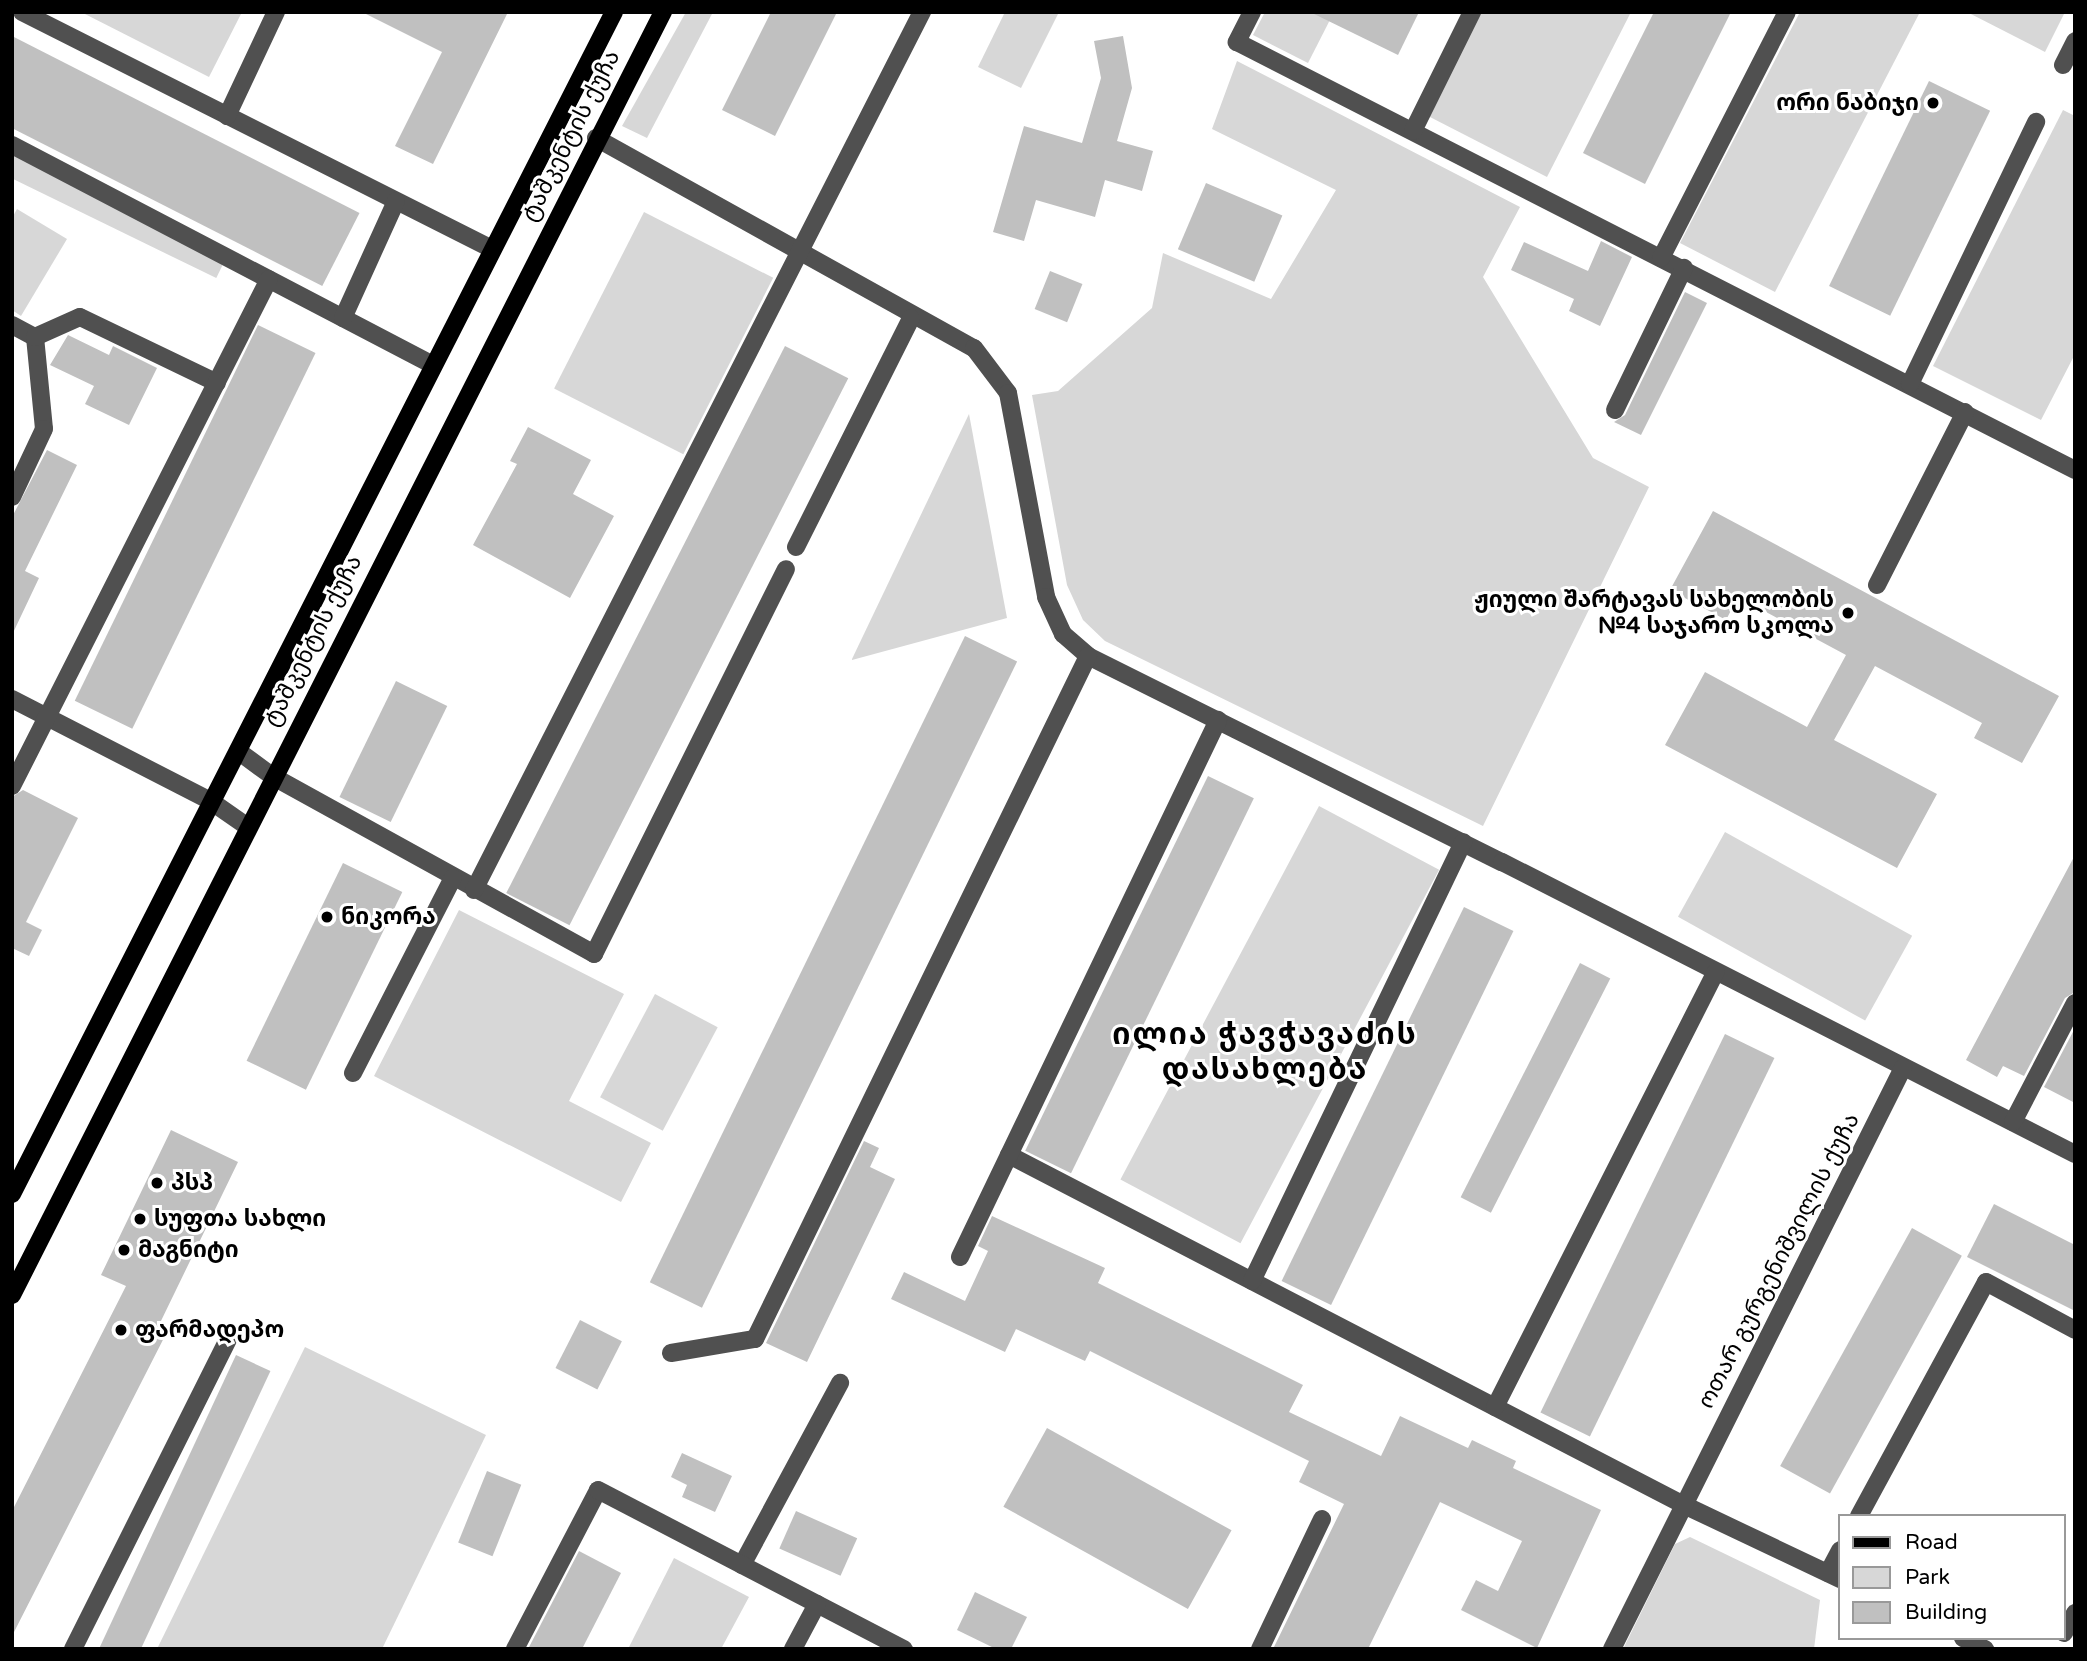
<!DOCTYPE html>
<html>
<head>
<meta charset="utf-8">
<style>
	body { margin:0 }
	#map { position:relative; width:2087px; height:1661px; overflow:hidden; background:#fff; font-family:"Varela Round","Noto Sans Georgian",sans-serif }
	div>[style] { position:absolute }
	.green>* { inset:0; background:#d7d7d7; transform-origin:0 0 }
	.building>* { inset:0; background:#c0c0c0; transform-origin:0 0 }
	.minor>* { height:18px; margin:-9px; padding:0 9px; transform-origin:9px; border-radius:9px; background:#505050 }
	.major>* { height:18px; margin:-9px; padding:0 9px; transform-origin:9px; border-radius:9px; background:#000 }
	.dots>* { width:19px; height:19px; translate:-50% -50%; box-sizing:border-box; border:4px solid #fff; border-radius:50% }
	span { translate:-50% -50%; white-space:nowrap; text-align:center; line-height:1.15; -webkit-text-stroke:6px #fff; paint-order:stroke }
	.poi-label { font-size:23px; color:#000; font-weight:700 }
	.right { translate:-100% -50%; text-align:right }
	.left { translate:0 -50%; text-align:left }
	.street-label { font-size:23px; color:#000 }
	.district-label { font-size:30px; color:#000; font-weight:700; letter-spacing:2px }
	.frame { position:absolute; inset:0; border:14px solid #000; pointer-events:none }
	.legend { position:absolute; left:1838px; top:1514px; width:228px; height:126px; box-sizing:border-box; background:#fff; border:2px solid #999; margin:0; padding:9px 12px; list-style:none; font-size:21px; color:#000 }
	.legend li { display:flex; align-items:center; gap:14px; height:35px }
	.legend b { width:35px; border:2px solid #999 }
</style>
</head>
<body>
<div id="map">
	<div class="green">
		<div style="clip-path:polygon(81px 12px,242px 12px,209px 77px)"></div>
		<div style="clip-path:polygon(686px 12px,713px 12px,647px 138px,622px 126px)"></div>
		<div style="clip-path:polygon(1005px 12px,1059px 12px,1021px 88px,978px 67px)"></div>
		<div style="clip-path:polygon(1265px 12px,1334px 12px,1308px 63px,1253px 35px)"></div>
		<div style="clip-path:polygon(1481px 12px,1631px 12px,1547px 177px,1428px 116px)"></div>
		<div style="clip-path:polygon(1800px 12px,1920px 12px,1775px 292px,1680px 243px)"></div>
		<div style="clip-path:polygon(1967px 12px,2065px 12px,2045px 52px)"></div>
		<div style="clip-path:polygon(1237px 61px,1520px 207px,1483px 277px,1593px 458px,1649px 487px,1483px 826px,1105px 641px,1083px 620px,1067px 585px,1032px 395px,1058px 391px,1152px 308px,1163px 253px,1271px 299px,1336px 190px,1212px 129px)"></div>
		<div style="clip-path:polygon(2063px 110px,2075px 116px,2075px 354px,2041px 420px,1933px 366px)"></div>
		<div style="left:12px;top:154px;width:238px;height:22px;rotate:26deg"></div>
		<div style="clip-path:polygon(17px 209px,67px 239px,21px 316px,12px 310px,12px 218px)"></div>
		<div style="left:644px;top:212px;width:145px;height:198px;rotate:27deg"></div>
		<div style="clip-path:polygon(969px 414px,1007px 618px,852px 660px,852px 659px)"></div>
		<div style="left:1319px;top:806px;width:136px;height:423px;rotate:28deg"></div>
		<div style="left:1725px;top:832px;width:214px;height:97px;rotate:29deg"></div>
		<div style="clip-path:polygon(459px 910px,624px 994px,569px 1101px,651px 1143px,621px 1202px,374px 1076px)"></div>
		<div style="left:655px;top:994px;width:71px;height:117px;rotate:28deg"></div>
		<div style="clip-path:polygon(305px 1347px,486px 1435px,382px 1649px,157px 1649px)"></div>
		<div style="clip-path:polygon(1690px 1537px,1820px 1600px,1814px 1649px,1623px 1649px,1675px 1544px)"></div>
		<div style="clip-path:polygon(674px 1558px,749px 1597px,721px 1649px,628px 1649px)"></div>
	</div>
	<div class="building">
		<div style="clip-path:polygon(362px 12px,508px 12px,433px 164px,395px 146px,442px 52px)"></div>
		<div style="clip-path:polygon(771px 12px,837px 12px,775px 136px,722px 110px)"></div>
		<div style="clip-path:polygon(1310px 12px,1419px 12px,1398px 55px)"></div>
		<div style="clip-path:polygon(1654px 12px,1731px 12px,1645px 184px,1583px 153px)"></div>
		<div style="left:12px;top:36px;width:390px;height:82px;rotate:27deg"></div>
		<div style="clip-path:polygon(1123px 36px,1132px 88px,1117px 141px,1153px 151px,1142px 191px,1105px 180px,1095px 217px,1036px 200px,1024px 241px,993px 232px,1024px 126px,1082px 143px,1101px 78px,1094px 41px)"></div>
		<div style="left:1929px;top:81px;width:68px;height:228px;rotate:26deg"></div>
		<div style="left:1206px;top:183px;width:83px;height:72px;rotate:23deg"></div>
		<div style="clip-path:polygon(1601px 241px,1632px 257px,1600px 326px,1569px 311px,1574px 299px,1511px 270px,1524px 242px,1588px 271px)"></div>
		<div style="left:1050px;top:271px;width:35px;height:41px;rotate:22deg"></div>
		<div style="clip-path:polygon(1685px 292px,1707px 303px,1641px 435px,1614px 422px,1625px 415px)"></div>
		<div style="left:258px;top:325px;width:64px;height:418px;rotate:26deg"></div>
		<div style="clip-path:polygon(68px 335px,109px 355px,113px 346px,157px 368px,129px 425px,85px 404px,94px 386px,50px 365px)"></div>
		<div style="left:785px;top:346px;width:71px;height:614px;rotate:27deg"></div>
		<div style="clip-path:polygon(528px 427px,591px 460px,573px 494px,614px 516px,570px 598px,473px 545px,517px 464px,510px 461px)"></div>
		<div style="clip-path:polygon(47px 450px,77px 465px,25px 571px,39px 578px,12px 635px,12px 517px)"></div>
		<div style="clip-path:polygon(1713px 511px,2059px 696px,2022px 763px,1974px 738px,1982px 723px,1875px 666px,1834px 740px,1937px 794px,1897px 868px,1665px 745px,1705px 672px,1807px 727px,1846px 655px,1738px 597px,1726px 620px,1670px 590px)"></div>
		<div style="left:965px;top:636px;width:58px;height:719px;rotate:26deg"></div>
		<div style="left:396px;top:681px;width:57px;height:129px;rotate:26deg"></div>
		<div style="left:1208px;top:776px;width:51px;height:417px;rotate:26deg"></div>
		<div style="clip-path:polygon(23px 790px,78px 818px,26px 922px,42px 930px,29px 956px,12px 948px,12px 797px)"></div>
		<div style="clip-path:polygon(2075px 855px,2075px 992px,2065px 998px,2024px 1076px,2003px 1066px,1997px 1077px,1966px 1060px)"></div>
		<div style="left:343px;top:863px;width:66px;height:220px;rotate:26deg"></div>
		<div style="left:1464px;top:907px;width:55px;height:416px;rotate:26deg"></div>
		<div style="left:1580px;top:963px;width:34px;height:263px;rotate:27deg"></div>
		<div style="clip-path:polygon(2075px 1028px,2075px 1103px,2044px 1087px)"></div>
		<div style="left:1725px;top:1034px;width:55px;height:421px;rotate:26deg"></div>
		<div style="clip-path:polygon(171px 1130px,238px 1162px,160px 1323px,169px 1328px,12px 1636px,12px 1511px,126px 1286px,101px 1275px)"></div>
		<div style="clip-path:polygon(864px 1141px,879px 1148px,870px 1167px,895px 1179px,807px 1362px,766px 1343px)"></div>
		<div style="clip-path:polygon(1994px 1204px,2075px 1245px,2075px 1311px,1967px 1257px)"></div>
		<div style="clip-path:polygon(992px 1216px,1105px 1268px,1098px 1283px,1303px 1385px,1289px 1412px,1381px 1456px,1400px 1416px,1468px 1448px,1472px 1440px,1516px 1461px,1513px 1468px,1601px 1510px,1537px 1648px,1461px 1610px,1476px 1580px,1498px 1591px,1522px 1541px,1440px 1502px,1368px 1649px,1273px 1649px,1344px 1504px,1299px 1482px,1309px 1461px,1090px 1351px,1085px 1361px,1016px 1329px,1005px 1352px,891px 1299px,904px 1272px,965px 1301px,988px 1251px,978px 1246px)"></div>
		<div style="left:1912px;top:1228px;width:57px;height:272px;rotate:29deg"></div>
		<div style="left:580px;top:1320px;width:47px;height:54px;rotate:27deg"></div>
		<div style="left:236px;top:1355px;width:38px;height:326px;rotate:25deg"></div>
		<div style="left:1047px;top:1428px;width:211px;height:90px;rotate:29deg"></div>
		<div style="clip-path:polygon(682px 1453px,732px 1476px,715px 1512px,682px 1497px,687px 1485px,671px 1477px)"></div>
		<div style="left:487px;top:1471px;width:37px;height:77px;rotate:22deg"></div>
		<div style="left:796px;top:1511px;width:67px;height:41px;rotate:24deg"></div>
		<div style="clip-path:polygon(579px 1551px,621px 1573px,582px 1649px,528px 1649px)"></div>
		<div style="clip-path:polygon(975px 1592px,1027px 1617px,1011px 1649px,996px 1649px,957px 1630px)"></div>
	</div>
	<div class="minor">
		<div style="left:22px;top:12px;width:526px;rotate:26.76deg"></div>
		<div style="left:1252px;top:12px;width:34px;rotate:117deg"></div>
		<div style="left:1237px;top:42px;width:941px;rotate:27.06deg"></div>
		<div style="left:2063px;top:65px;width:27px;rotate:-63deg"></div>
		<div style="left:227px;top:116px;width:115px;rotate:-64.8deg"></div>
		<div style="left:1413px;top:131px;width:133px;rotate:-63.6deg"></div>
		<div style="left:596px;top:138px;width:432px;rotate:29.1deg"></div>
		<div style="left:974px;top:348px;width:56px;rotate:52.9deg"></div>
		<div style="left:1008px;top:393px;width:208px;rotate:79.4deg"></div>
		<div style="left:1046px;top:597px;width:41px;rotate:65.3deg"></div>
		<div style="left:1063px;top:634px;width:33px;rotate:41deg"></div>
		<div style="left:1088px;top:656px;width:462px;rotate:26.5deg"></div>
		<div style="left:1502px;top:862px;width:643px;rotate:27deg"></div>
		<div style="left:12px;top:145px;width:475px;rotate:27.6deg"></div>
		<div style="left:1661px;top:258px;width:276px;rotate:-62.9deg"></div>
		<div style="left:343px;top:318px;width:128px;rotate:-65.6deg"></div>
		<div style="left:12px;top:325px;width:26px;rotate:28deg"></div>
		<div style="left:35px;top:337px;width:92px;rotate:84.4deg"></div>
		<div style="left:44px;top:429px;width:75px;rotate:115.2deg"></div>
		<div style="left:35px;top:337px;width:49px;rotate:-24deg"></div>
		<div style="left:80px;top:317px;width:152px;rotate:25.7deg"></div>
		<div style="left:1910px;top:384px;width:291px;rotate:-64.3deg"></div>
		<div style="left:1615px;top:410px;width:158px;rotate:-64.1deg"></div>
		<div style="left:796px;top:547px;width:256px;rotate:-63.3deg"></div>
		<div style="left:1877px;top:585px;width:194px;rotate:-63deg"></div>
		<div style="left:12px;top:699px;width:225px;rotate:27.2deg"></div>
		<div style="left:212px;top:802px;width:44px;rotate:34.8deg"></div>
		<div style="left:238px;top:751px;width:42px;rotate:36.3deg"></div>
		<div style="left:272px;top:776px;width:368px;rotate:28.9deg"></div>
		<div style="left:594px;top:954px;width:430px;rotate:-63.5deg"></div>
		<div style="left:12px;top:786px;width:568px;rotate:-63.12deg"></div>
		<div style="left:474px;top:890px;width:986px;rotate:-62.97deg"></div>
		<div style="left:353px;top:1073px;width:219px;rotate:-62.9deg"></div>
		<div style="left:2013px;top:1122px;width:134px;rotate:-62.5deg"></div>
		<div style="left:1009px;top:1155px;width:760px;rotate:27.41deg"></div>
		<div style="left:1684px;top:1505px;width:173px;rotate:25.4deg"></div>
		<div style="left:960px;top:1257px;width:596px;rotate:-64.34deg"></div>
		<div style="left:1252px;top:1281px;width:487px;rotate:-64.3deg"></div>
		<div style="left:671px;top:1353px;width:85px;rotate:-9.5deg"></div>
		<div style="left:755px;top:1339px;width:760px;rotate:-64.01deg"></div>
		<div style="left:1495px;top:1407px;width:488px;rotate:-63.1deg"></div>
		<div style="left:1859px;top:1516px;width:266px;rotate:-61.5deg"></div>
		<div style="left:1986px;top:1282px;width:101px;rotate:28.3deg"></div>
		<div style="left:742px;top:1565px;width:207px;rotate:-61.7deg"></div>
		<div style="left:1828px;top:1573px;width:26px;rotate:-62deg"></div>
		<div style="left:2064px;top:1633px;width:23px;rotate:-61deg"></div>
		<div style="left:1963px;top:1638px;width:25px;rotate:27deg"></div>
		<div style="left:73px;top:1649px;width:346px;rotate:-63.4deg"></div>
		<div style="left:515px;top:1649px;width:179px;rotate:-62.4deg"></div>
		<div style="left:598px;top:1490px;width:345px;rotate:27.5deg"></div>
		<div style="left:793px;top:1649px;width:51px;rotate:-61.9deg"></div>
		<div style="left:1260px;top:1649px;width:144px;rotate:-64.5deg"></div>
		<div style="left:1612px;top:1649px;width:650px;rotate:-63.4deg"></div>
	</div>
	<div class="major">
		<div style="left:12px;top:1194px;width:1326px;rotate:-63.01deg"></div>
		<div style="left:12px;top:1295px;width:1439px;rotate:-63.1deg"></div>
	</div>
	<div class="dots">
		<div style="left:1933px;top:103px;background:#000"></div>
		<div style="left:1848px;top:613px;background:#000"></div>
		<div style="left:327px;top:917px;background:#000"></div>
		<div style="left:157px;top:1183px;background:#000"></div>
		<div style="left:140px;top:1219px;background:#000"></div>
		<div style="left:124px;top:1250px;background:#000"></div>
		<div style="left:121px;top:1330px;background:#000"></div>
	</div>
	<div class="poi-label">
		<span class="right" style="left:1919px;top:103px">ორი ნაბიჯი</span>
		<span class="right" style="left:1834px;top:613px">ჟიული შარტავას სახელობის<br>№4 საჯარო სკოლა</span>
		<span class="left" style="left:341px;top:917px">ნიკორა</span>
		<span class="left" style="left:171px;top:1183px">პსპ</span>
		<span class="left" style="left:154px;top:1219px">სუფთა სახლი</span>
		<span class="left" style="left:138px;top:1250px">მაგნიტი</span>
		<span class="left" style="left:135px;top:1330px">ფარმადეპო</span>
	</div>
	<div class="street-label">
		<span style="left:571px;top:136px;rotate:-63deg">ტაშკენტის ქუჩა</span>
		<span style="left:313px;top:641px;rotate:-63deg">ტაშკენტის ქუჩა</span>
		<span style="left:1779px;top:1261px;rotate:-63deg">ოთარ გურგენიშვილის ქუჩა</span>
	</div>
	<div class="district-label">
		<span style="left:1265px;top:1052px">ილია ჭავჭავაძის<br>დასახლება</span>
	</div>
	<div class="frame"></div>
	<ul class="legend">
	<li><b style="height:9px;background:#000"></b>Road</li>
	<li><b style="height:19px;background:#d7d7d7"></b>Park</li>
	<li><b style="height:19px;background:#c0c0c0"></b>Building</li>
	</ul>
</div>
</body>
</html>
